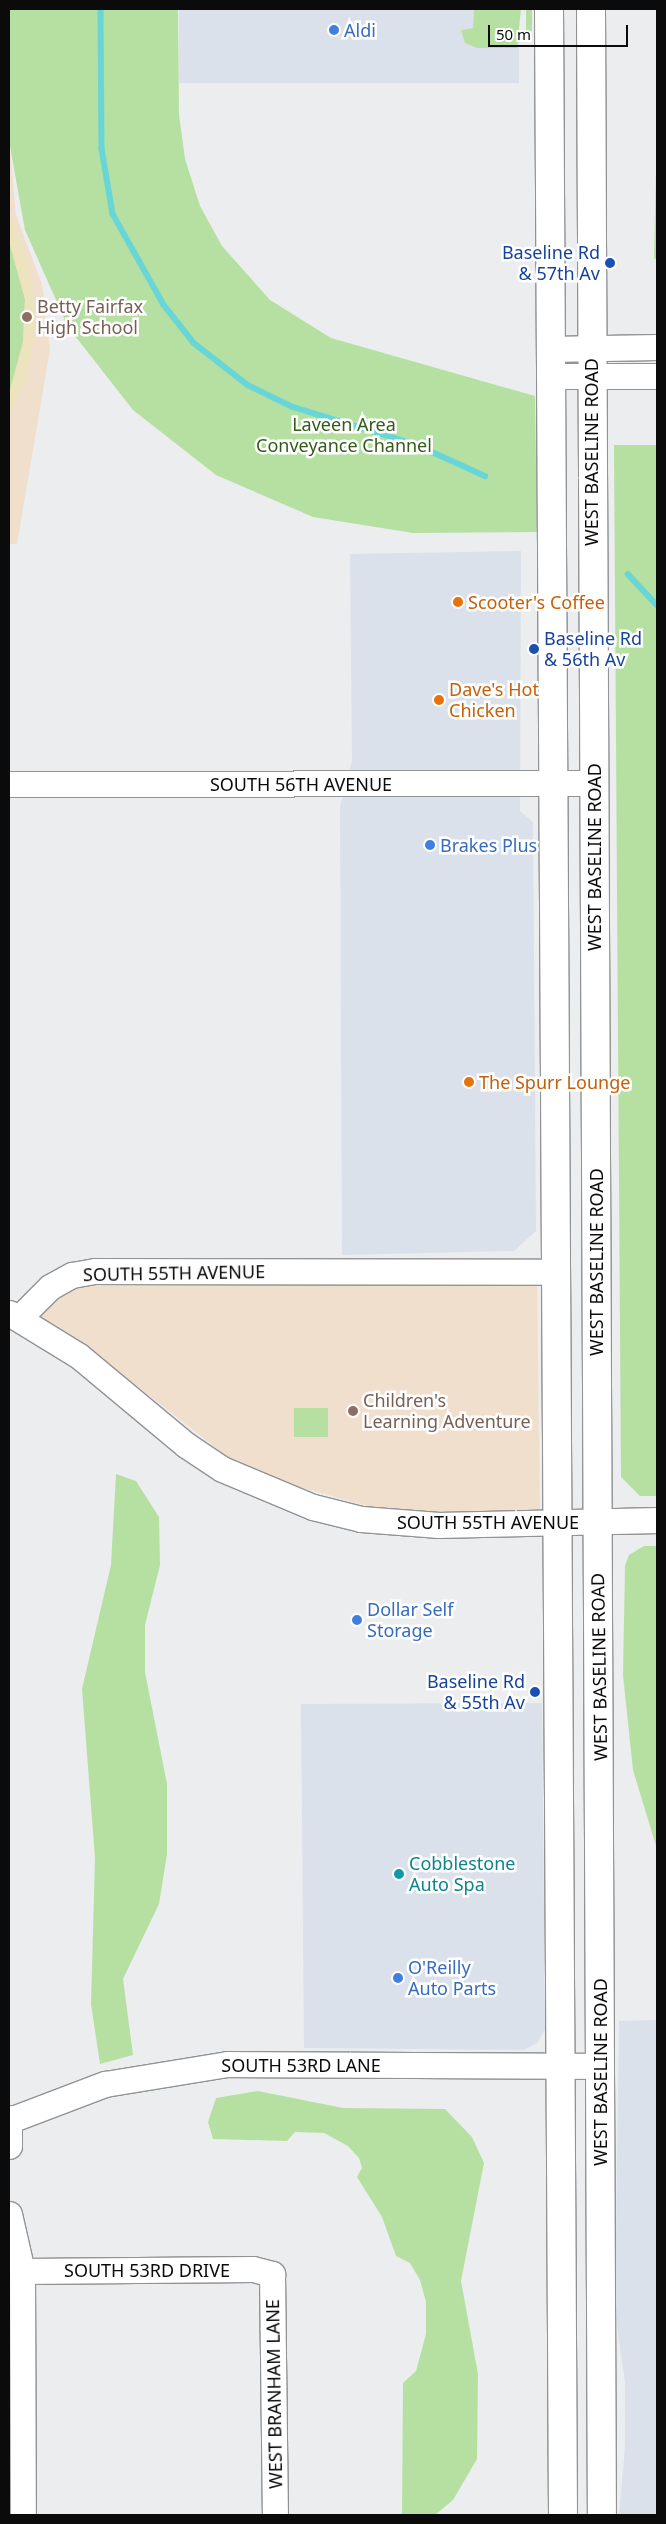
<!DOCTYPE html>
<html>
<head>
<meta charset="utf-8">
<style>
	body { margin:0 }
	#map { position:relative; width:666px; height:2524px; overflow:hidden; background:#ebedef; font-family:"Noto Sans",sans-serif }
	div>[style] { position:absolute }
	.built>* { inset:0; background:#dbe1ea; transform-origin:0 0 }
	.education>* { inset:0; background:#f1dfce }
	.green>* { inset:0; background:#b6e0a1; transform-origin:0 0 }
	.sand>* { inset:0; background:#ede3be }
	.stream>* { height:5.5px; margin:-2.75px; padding:0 2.75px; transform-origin:2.75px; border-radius:2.75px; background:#68d5d7 }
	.roads { filter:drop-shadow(1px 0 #919395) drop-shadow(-1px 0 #919395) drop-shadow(0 1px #919395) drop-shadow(0 -1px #919395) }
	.minor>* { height:25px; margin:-12.5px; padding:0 12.5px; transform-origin:12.5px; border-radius:12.5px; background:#fff }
	.major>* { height:28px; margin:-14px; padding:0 14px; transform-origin:14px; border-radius:14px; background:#fff }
	.dots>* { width:14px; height:14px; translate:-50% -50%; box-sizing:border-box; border:2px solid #fff; border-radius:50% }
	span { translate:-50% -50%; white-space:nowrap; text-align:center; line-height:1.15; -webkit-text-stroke:5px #fff; paint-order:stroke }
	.shop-label { font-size:18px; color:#366cbe }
	.left { translate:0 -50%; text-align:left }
	.transit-label { font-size:18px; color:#164399 }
	.right { translate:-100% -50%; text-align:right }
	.education-label { font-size:18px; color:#785e54 }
	.park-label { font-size:18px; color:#335a1a }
	.street-label { font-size:18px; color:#0b0b0c }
	.food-label { font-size:18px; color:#c56008 }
	.culture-label { font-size:18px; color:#0d838f }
	.frame { position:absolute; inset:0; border:10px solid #0b0b0c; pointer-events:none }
	.scale { position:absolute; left:488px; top:25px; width:140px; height:22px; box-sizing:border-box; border:2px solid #0b0b0c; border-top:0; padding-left:6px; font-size:15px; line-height:18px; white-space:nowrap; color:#0b0b0c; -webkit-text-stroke:4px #fff; paint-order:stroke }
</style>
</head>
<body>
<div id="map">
	<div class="built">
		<div style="left:179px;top:9px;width:340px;height:74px"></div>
		<div style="clip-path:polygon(521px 551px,520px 811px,533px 822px,536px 1231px,514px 1251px,342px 1255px,340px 806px,352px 761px,350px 554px)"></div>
		<div style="clip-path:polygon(542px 1703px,545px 2030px,537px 2043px,524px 2050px,304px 2048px,301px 1704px)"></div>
		<div style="clip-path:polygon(657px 2020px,657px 2515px,619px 2515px,625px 2447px,625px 2382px,615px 2314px,619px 2021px)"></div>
	</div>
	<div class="education">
		<div style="clip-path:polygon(9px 138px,16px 215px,42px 284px,50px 350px,17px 544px,9px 544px)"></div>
		<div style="clip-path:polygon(80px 1281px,537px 1282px,540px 1513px,385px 1511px,271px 1479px,229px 1458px,90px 1349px,36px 1316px)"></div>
	</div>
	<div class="green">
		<div style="clip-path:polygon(9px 9px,178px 9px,179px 115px,185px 159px,200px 206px,222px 246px,270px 300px,331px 338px,535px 396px,537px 532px,413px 533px,313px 517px,216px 475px,133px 410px,68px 327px,25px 230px,9px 141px)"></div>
		<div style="clip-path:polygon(474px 9px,521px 9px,517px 48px,477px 48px,465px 43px,461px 30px,473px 28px)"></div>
		<div style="left:526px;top:9px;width:6px;height:22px"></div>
		<div style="clip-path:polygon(657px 127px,657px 258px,654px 259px)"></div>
		<div style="clip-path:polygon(9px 241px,25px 299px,23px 342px,9px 394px)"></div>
		<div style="clip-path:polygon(614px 445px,657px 445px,657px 1496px,640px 1496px,621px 1477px)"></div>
		<div style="left:294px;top:1408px;width:34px;height:29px"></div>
		<div style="clip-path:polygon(116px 1474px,136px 1481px,159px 1517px,160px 1565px,145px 1625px,145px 1672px,167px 1784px,167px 1854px,159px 1904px,123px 1979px,133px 2055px,100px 2064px,91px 2004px,95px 1858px,82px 1689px,111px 1565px)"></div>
		<div style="clip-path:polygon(644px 1546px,657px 1546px,657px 1849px,633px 1770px,623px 1675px,625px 1566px,629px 1555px)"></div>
		<div style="clip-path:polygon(258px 2091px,343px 2108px,445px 2109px,472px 2137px,484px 2163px,461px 2281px,478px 2374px,477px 2459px,453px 2500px,435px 2515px,402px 2515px,403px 2383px,416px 2371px,426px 2334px,426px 2302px,420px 2280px,410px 2263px,396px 2256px,382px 2217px,357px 2177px,362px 2168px,359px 2158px,348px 2146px,324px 2133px,295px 2132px,287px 2141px,213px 2139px,208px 2122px,216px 2098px)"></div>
	</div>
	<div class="sand">
		<div style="clip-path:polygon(9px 212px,28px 259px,36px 321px,27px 379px,9px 419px,9px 394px,23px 342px,25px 299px,9px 241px)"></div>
	</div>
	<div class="stream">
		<div style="left:101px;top:9px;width:140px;rotate:89.6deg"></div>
		<div style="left:102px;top:149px;width:66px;rotate:80.4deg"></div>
		<div style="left:113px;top:214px;width:104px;rotate:60.7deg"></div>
		<div style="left:164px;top:305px;width:48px;rotate:51.7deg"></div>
		<div style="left:194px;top:343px;width:68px;rotate:37.9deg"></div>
		<div style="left:248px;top:385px;width:50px;rotate:26.1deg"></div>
		<div style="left:293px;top:407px;width:130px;rotate:17deg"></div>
		<div style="left:417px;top:445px;width:75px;rotate:24.5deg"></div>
		<div style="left:628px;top:574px;width:42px;rotate:46.9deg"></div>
	</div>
	<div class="roads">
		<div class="minor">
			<div style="left:549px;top:349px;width:108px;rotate:-1.1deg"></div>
			<div style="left:549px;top:376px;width:108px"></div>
			<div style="left:9px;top:784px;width:585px;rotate:-0.1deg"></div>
			<div style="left:9px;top:1313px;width:82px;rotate:31.6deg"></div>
			<div style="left:79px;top:1356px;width:139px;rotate:39.8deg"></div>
			<div style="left:186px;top:1445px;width:43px;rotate:33.7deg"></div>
			<div style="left:222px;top:1469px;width:99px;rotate:22.7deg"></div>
			<div style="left:313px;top:1507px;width:49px;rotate:14deg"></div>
			<div style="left:361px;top:1519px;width:78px;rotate:4.4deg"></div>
			<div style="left:439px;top:1525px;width:218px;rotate:-1.3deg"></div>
			<div style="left:19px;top:1318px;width:44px;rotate:-45deg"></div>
			<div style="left:50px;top:1287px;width:25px;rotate:-29deg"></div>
			<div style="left:72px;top:1275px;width:23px;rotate:-10deg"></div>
			<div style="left:95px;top:1271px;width:460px;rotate:0.1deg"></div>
			<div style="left:9px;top:2118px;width:28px;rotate:90deg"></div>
			<div style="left:10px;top:2120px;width:102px;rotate:-20.8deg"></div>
			<div style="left:105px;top:2084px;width:124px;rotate:-9.3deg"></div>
			<div style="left:227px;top:2064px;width:373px;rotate:0.3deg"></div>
			<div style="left:9px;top:2214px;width:58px;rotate:77.2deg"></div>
			<div style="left:22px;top:2271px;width:244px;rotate:89.8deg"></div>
			<div style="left:22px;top:2271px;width:231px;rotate:-0.5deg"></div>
			<div style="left:253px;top:2269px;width:20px;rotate:15deg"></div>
			<div style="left:272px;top:2274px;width:241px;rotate:89.3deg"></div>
		</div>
		<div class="major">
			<div style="left:549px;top:9px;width:2506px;rotate:89.68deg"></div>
			<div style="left:591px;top:9px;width:2506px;rotate:89.75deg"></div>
		</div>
	</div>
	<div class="dots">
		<div style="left:334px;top:30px;background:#3f7fe0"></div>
		<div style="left:610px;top:263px;background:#1a4fb4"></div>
		<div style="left:27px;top:317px;background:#8d6e63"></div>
		<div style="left:458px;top:602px;background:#e8710a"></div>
		<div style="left:534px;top:649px;background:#1a4fb4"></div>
		<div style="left:439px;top:700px;background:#e8710a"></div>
		<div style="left:430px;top:845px;background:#3f7fe0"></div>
		<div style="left:469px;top:1082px;background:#e8710a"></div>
		<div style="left:353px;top:1411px;background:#8d6e63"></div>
		<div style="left:357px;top:1620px;background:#3f7fe0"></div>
		<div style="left:535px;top:1692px;background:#1a4fb4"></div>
		<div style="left:399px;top:1874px;background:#0f9aa8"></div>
		<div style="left:398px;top:1978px;background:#3f7fe0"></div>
	</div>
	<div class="shop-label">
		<span class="left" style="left:344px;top:30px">Aldi</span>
		<span class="left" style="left:440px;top:845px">Brakes Plus</span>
		<span class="left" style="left:367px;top:1620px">Dollar Self<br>Storage</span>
		<span class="left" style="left:408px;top:1978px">O'Reilly<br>Auto Parts</span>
	</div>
	<div class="transit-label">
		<span class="right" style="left:600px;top:263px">Baseline Rd<br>&amp; 57th Av</span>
		<span class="left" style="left:544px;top:649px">Baseline Rd<br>&amp; 56th Av</span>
		<span class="right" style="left:525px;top:1692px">Baseline Rd<br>&amp; 55th Av</span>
	</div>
	<div class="education-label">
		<span class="left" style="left:37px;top:317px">Betty Fairfax<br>High School</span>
		<span class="left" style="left:363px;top:1411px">Children's<br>Learning Adventure</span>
	</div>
	<div class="park-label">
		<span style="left:344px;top:435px">Laveen Area<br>Conveyance Channel</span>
	</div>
	<div class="street-label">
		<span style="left:591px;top:452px;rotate:-90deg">WEST BASELINE ROAD</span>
		<span style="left:301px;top:784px">SOUTH 56TH AVENUE</span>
		<span style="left:594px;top:857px;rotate:-90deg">WEST BASELINE ROAD</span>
		<span style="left:596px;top:1262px;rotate:-90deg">WEST BASELINE ROAD</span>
		<span style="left:174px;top:1273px;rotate:-1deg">SOUTH 55TH AVENUE</span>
		<span style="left:488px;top:1522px">SOUTH 55TH AVENUE</span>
		<span style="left:599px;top:1667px;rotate:-91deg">WEST BASELINE ROAD</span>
		<span style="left:301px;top:2065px">SOUTH 53RD LANE</span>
		<span style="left:600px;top:2072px;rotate:-90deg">WEST BASELINE ROAD</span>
		<span style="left:147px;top:2270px">SOUTH 53RD DRIVE</span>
		<span style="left:274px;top:2394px;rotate:-91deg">WEST BRANHAM LANE</span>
	</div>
	<div class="food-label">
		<span class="left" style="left:468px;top:602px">Scooter's Coffee</span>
		<span class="left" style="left:449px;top:700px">Dave's Hot<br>Chicken</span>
		<span class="left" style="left:479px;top:1082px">The Spurr Lounge</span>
	</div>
	<div class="culture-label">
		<span class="left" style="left:409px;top:1874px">Cobblestone<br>Auto Spa</span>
	</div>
	<div class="frame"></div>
	<div class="scale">50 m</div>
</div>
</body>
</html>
